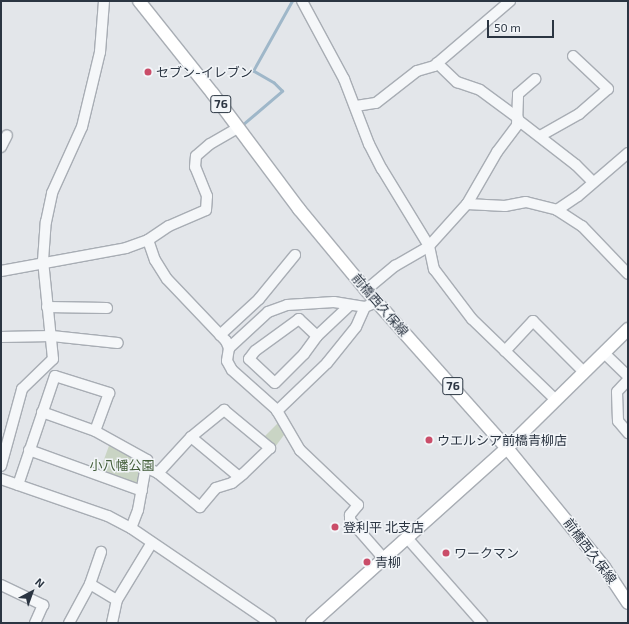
<!DOCTYPE html>
<html>
<head>
<meta charset="utf-8">
<style>
	body { margin:0 }
	#map { position:relative; width:629px; height:624px; overflow:hidden; background:#e3e6ea; font-family:"Exo 2","Noto Sans JP",sans-serif }
	div>[style] { position:absolute }
	.green>* { inset:0; background:#c9d4c4 }
	.stream>* { height:2.5px; margin:-1.25px; padding:0 1.25px; transform-origin:1.25px; border-radius:1.25px; background:#9fb7c9 }
	.roads { filter:drop-shadow(1px 0 #a8adb4) drop-shadow(-1px 0 #a8adb4) drop-shadow(0 1px #a8adb4) drop-shadow(0 -1px #a8adb4) }
	.minor>* { height:10px; margin:-5px; padding:0 5px; transform-origin:5px; border-radius:5px; background:#f5f7f9 }
	.major>* { height:12px; margin:-6px; padding:0 6px; transform-origin:6px; border-radius:6px; background:#fff }
	.dots>* { width:11px; height:11px; translate:-50% -50%; box-sizing:border-box; border:2px solid #f2f5f8; border-radius:50% }
	span { translate:-50% -50%; white-space:nowrap; text-align:center; line-height:1.15; -webkit-text-stroke:3px #f2f5f8; paint-order:stroke }
	.shield-label span { padding:1px 3px; background:#f2f5f8; border:1px solid; border-radius:3px; -webkit-text-stroke-width:0 }
	.shield-label { font-size:12px; color:#2b3542; font-weight:700 }
	.poi-label { font-size:13px; color:#2b3542 }
	.left { translate:0 -50%; text-align:left }
	.street-label { font-size:13px; color:#2b3542 }
	.park-label { font-size:13px; color:#425d39 }
	.frame { position:absolute; inset:0; border:2px solid #2b3542; pointer-events:none }
	.north { position:absolute; left:12px; top:572px; width:40px; height:40px; -webkit-text-stroke:3px #f2f5f8; paint-order:stroke; rotate:41deg; font-size:11px; font-weight:700; line-height:16px; text-align:center; color:#2b3542 }
	.north::after { content:''; display:block; margin:auto; width:14px; height:18px; background:#2b3542; clip-path:polygon(50% 0,100% 100%,50% 72%,0 100%) }
	.scale { position:absolute; left:487px; top:20px; width:67px; height:18px; box-sizing:border-box; border:2px solid #2b3542; border-top:0; padding-left:5px; font-size:12px; line-height:14px; white-space:nowrap; color:#2b3542; -webkit-text-stroke:3px #f2f5f8; paint-order:stroke }
</style>
</head>
<body>
<div id="map">
	<div class="green">
		<div style="clip-path:polygon(280px 421px,287px 431px,275px 447px,264px 437px)"></div>
		<div style="clip-path:polygon(110px 443px,145px 462px,140px 488px,99px 473px)"></div>
	</div>
	<div class="stream">
		<div style="left:241px;top:126px;width:54px;rotate:-40.5deg"></div>
		<div style="left:282px;top:91px;width:11px;rotate:-135deg"></div>
		<div style="left:274px;top:83px;width:24px;rotate:-150deg"></div>
		<div style="left:253px;top:71px;width:80px;rotate:-60.9deg"></div>
	</div>
	<div class="roads">
		<div class="minor">
			<div style="left:302px;top:1px;width:89px;rotate:61.7deg"></div>
			<div style="left:344px;top:79px;width:70px;rotate:69deg"></div>
			<div style="left:369px;top:144px;width:28px;rotate:63deg"></div>
			<div style="left:382px;top:169px;width:90px;rotate:58.6deg"></div>
			<div style="left:429px;top:246px;width:24px;rotate:78deg"></div>
			<div style="left:434px;top:269px;width:63px;rotate:52.8deg"></div>
			<div style="left:472px;top:319px;width:117px;rotate:44deg"></div>
			<div style="left:437px;top:63px;width:28px;rotate:44deg"></div>
			<div style="left:457px;top:82px;width:24px;rotate:19deg"></div>
			<div style="left:480px;top:90px;width:47px;rotate:36.4deg"></div>
			<div style="left:356px;top:106px;width:20px;rotate:-9deg"></div>
			<div style="left:376px;top:103px;width:52px;rotate:-38deg"></div>
			<div style="left:417px;top:71px;width:18px;rotate:-16deg"></div>
			<div style="left:434px;top:66px;width:100px;rotate:-40.5deg"></div>
			<div style="left:518px;top:120px;width:73px;rotate:37.8deg"></div>
			<div style="left:576px;top:165px;width:24px;rotate:45deg"></div>
			<div style="left:540px;top:136px;width:45px;rotate:-29.4deg"></div>
			<div style="left:579px;top:114px;width:38px;rotate:-41deg"></div>
			<div style="left:608px;top:89px;width:48px;rotate:-136.7deg"></div>
			<div style="left:1px;top:147px;width:13px;rotate:-63deg"></div>
			<div style="left:467px;top:204px;width:60px;rotate:-60deg"></div>
			<div style="left:497px;top:152px;width:34px;rotate:-53deg"></div>
			<div style="left:517px;top:125px;width:31px;rotate:-88deg"></div>
			<div style="left:518px;top:94px;width:23px;rotate:-41deg"></div>
			<div style="left:557px;top:210px;width:30px;rotate:33deg"></div>
			<div style="left:582px;top:226px;width:66px;rotate:46.2deg"></div>
			<div style="left:148px;top:240px;width:21px;rotate:71deg"></div>
			<div style="left:155px;top:260px;width:22px;rotate:58deg"></div>
			<div style="left:167px;top:279px;width:86px;rotate:46.4deg"></div>
			<div style="left:226px;top:341px;width:8px;rotate:67deg"></div>
			<div style="left:229px;top:348px;width:13px;rotate:99deg"></div>
			<div style="left:227px;top:361px;width:10px;rotate:61deg"></div>
			<div style="left:232px;top:370px;width:59px;rotate:41.6deg"></div>
			<div style="left:276px;top:409px;width:48px;rotate:59.7deg"></div>
			<div style="left:300px;top:450px;width:80px;rotate:43.5deg"></div>
			<div style="left:358px;top:505px;width:13px;rotate:129deg"></div>
			<div style="left:350px;top:515px;width:5px;rotate:90deg"></div>
			<div style="left:350px;top:520px;width:53px;rotate:48.8deg"></div>
			<div style="left:1px;top:271px;width:127px;rotate:-10.4deg"></div>
			<div style="left:126px;top:248px;width:23px;rotate:-20deg"></div>
			<div style="left:148px;top:240px;width:25px;rotate:-34deg"></div>
			<div style="left:169px;top:226px;width:40px;rotate:-23.4deg"></div>
			<div style="left:206px;top:210px;width:14px;rotate:-86deg"></div>
			<div style="left:207px;top:196px;width:31px;rotate:-112deg"></div>
			<div style="left:195px;top:167px;width:11px;rotate:-85deg"></div>
			<div style="left:196px;top:156px;width:18px;rotate:-41deg"></div>
			<div style="left:210px;top:144px;width:32px;rotate:-30deg"></div>
			<div style="left:366px;top:290px;width:38px;rotate:-40deg"></div>
			<div style="left:395px;top:266px;width:39px;rotate:-30deg"></div>
			<div style="left:429px;top:246px;width:57px;rotate:-47.9deg"></div>
			<div style="left:467px;top:204px;width:38px;rotate:3deg"></div>
			<div style="left:505px;top:206px;width:21px;rotate:-11deg"></div>
			<div style="left:526px;top:202px;width:32px;rotate:14deg"></div>
			<div style="left:557px;top:210px;width:25px;rotate:-34deg"></div>
			<div style="left:578px;top:196px;width:66px;rotate:-40.7deg"></div>
			<div style="left:47px;top:307px;width:60px;rotate:1deg"></div>
			<div style="left:220px;top:335px;width:53px;rotate:-42.7deg"></div>
			<div style="left:259px;top:299px;width:57px;rotate:-50.7deg"></div>
			<div style="left:317px;top:336px;width:25px;rotate:-137deg"></div>
			<div style="left:299px;top:319px;width:54px;rotate:144deg"></div>
			<div style="left:255px;top:351px;width:10px;rotate:127deg"></div>
			<div style="left:249px;top:359px;width:35px;rotate:43deg"></div>
			<div style="left:275px;top:383px;width:41px;rotate:-45deg"></div>
			<div style="left:304px;top:354px;width:22px;rotate:-54deg"></div>
			<div style="left:317px;top:336px;width:44px;rotate:-43.2deg"></div>
			<div style="left:1px;top:337px;width:51px;rotate:-1.1deg"></div>
			<div style="left:52px;top:336px;width:66px;rotate:6.1deg"></div>
			<div style="left:229px;top:348px;width:53px;rotate:-42.7deg"></div>
			<div style="left:268px;top:312px;width:20px;rotate:-20deg"></div>
			<div style="left:287px;top:305px;width:47px;rotate:-3.7deg"></div>
			<div style="left:334px;top:302px;width:31px;rotate:9deg"></div>
			<div style="left:365px;top:307px;width:13px;rotate:-23deg"></div>
			<div style="left:505px;top:351px;width:41px;rotate:-47deg"></div>
			<div style="left:533px;top:321px;width:72px;rotate:45deg"></div>
			<div style="left:604px;top:353px;width:33px;rotate:44deg"></div>
			<div style="left:628px;top:380px;width:16px;rotate:133deg"></div>
			<div style="left:617px;top:392px;width:29px;rotate:88deg"></div>
			<div style="left:618px;top:421px;width:16px;rotate:50deg"></div>
			<div style="left:277px;top:411px;width:69px;rotate:-43.8deg"></div>
			<div style="left:327px;top:363px;width:46px;rotate:-51.1deg"></div>
			<div style="left:356px;top:327px;width:22px;rotate:-66deg"></div>
			<div style="left:42px;top:412px;width:56px;rotate:19.7deg"></div>
			<div style="left:95px;top:431px;width:60px;rotate:29.1deg"></div>
			<div style="left:147px;top:460px;width:51px;rotate:100.2deg"></div>
			<div style="left:138px;top:510px;width:19px;rotate:111deg"></div>
			<div style="left:191px;top:437px;width:61px;rotate:39.7deg"></div>
			<div style="left:29px;top:450px;width:120px;rotate:19.9deg"></div>
			<div style="left:1px;top:466px;width:80px;rotate:-74.7deg"></div>
			<div style="left:22px;top:389px;width:43px;rotate:-44.1deg"></div>
			<div style="left:53px;top:359px;width:99px;rotate:-95.8deg"></div>
			<div style="left:43px;top:261px;width:39px;rotate:-86deg"></div>
			<div style="left:46px;top:222px;width:30px;rotate:-78deg"></div>
			<div style="left:52px;top:193px;width:72px;rotate:-65.6deg"></div>
			<div style="left:82px;top:127px;width:77px;rotate:-76.5deg"></div>
			<div style="left:100px;top:52px;width:51px;rotate:-85.5deg"></div>
			<div style="left:147px;top:468px;width:12px;rotate:24deg"></div>
			<div style="left:158px;top:473px;width:49px;rotate:-47.5deg"></div>
			<div style="left:191px;top:437px;width:43px;rotate:-39.3deg"></div>
			<div style="left:224px;top:410px;width:60px;rotate:39.6deg"></div>
			<div style="left:270px;top:448px;width:37px;rotate:136deg"></div>
			<div style="left:243px;top:474px;width:14px;rotate:141deg"></div>
			<div style="left:232px;top:483px;width:17px;rotate:163deg"></div>
			<div style="left:216px;top:488px;width:25px;rotate:130deg"></div>
			<div style="left:200px;top:507px;width:54px;rotate:-141deg"></div>
			<div style="left:1px;top:479px;width:113px;rotate:19.1deg"></div>
			<div style="left:108px;top:516px;width:26px;rotate:28deg"></div>
			<div style="left:131px;top:528px;width:169px;rotate:34.2deg"></div>
			<div style="left:18px;top:485px;width:115px;rotate:-71.3deg"></div>
			<div style="left:55px;top:376px;width:57px;rotate:17.5deg"></div>
			<div style="left:109px;top:393px;width:40px;rotate:110.2deg"></div>
			<div style="left:408px;top:539px;width:112px;rotate:48.6deg"></div>
			<div style="left:90px;top:584px;width:31px;rotate:31deg"></div>
			<div style="left:1px;top:585px;width:47px;rotate:25.5deg"></div>
			<div style="left:43px;top:605px;width:20px;rotate:114deg"></div>
			<div style="left:69px;top:623px;width:44px;rotate:-61.7deg"></div>
			<div style="left:90px;top:584px;width:34px;rotate:-71deg"></div>
			<div style="left:112px;top:623px;width:24px;rotate:-78deg"></div>
			<div style="left:117px;top:600px;width:66px;rotate:-58.7deg"></div>
		</div>
		<div class="major">
			<div style="left:139px;top:1px;width:119px;rotate:51.5deg"></div>
			<div style="left:213px;top:94px;width:144px;rotate:53.2deg"></div>
			<div style="left:299px;top:209px;width:105px;rotate:50.4deg"></div>
			<div style="left:366px;top:290px;width:212px;rotate:48.3deg"></div>
			<div style="left:507px;top:448px;width:154px;rotate:50.8deg"></div>
			<div style="left:604px;top:567px;width:43px;rotate:56.3deg"></div>
			<div style="left:312px;top:623px;width:262px;rotate:-41.9deg"></div>
			<div style="left:507px;top:448px;width:170px;rotate:-44.5deg"></div>
		</div>
	</div>
	<div class="dots">
		<div style="left:148px;top:72px;background:#ca4d69"></div>
		<div style="left:429px;top:440px;background:#ca4d69"></div>
		<div style="left:335px;top:527px;background:#ca4d69"></div>
		<div style="left:446px;top:553px;background:#ca4d69"></div>
		<div style="left:367px;top:562px;background:#ca4d69"></div>
	</div>
	<div class="shield-label">
		<span style="left:221px;top:104px">76</span>
		<span style="left:453px;top:386px">76</span>
	</div>
	<div class="poi-label">
		<span class="left" style="left:156px;top:72px">セブン-イレブン</span>
		<span class="left" style="left:437px;top:440px">ウエルシア前橋青柳店</span>
		<span class="left" style="left:343px;top:527px">登利平 北支店</span>
		<span class="left" style="left:454px;top:553px">ワークマン</span>
		<span class="left" style="left:375px;top:562px">青柳</span>
	</div>
	<div class="street-label">
		<span style="left:380px;top:305px;rotate:49deg">前橋西久保線</span>
		<span style="left:590px;top:551px;rotate:53deg">前橋西久保線</span>
	</div>
	<div class="park-label">
		<span style="left:122px;top:465px">小八幡公園</span>
	</div>
	<div class="frame"></div>
	<div class="north">N</div>
	<div class="scale">50 m</div>
</div>
</body>
</html>
